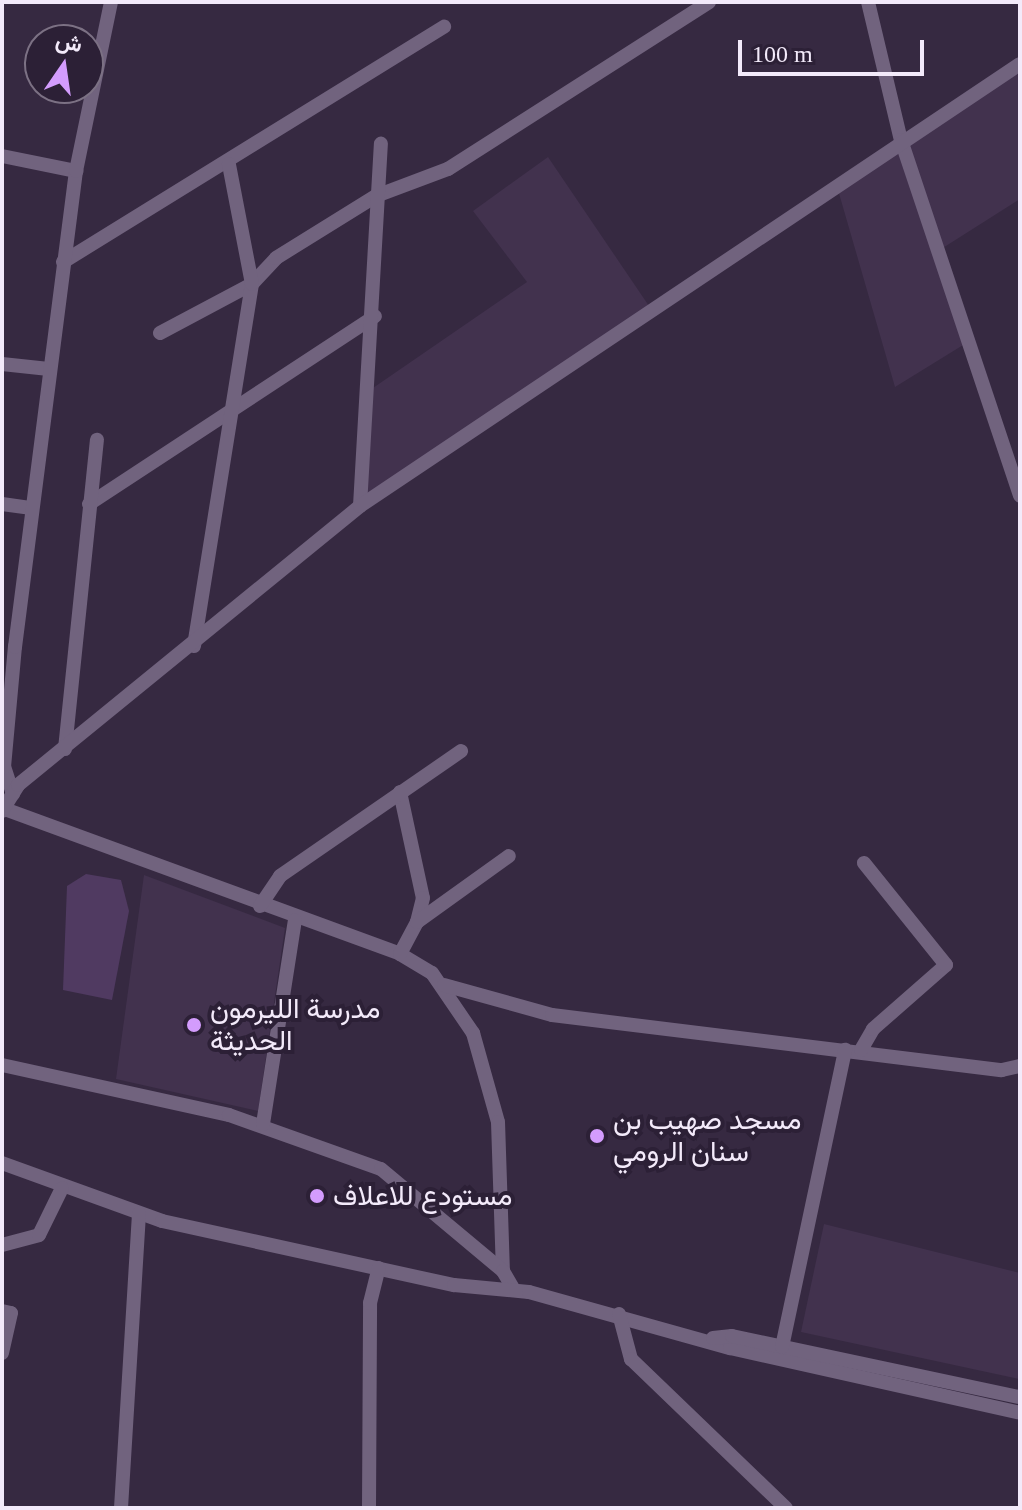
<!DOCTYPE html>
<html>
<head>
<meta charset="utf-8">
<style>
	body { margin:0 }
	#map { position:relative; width:1022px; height:1510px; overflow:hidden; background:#362941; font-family:"Times New Roman",Vazirmatn,serif }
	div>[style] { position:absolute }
	.built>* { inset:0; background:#42324e }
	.green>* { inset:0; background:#503a61 }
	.street>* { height:14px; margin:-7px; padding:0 7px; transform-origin:7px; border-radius:7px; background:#71637e }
	.dots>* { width:22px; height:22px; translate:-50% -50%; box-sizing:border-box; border:4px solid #2c2036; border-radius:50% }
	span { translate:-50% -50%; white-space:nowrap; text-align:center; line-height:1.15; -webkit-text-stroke:8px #2c2036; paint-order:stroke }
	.poi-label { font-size:28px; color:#f3eafa }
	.left { translate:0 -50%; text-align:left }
	.frame { position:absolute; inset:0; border:4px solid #f3eafa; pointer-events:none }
	.north { position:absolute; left:24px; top:24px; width:80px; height:80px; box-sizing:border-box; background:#2c2036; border:2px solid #7c7184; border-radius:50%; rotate:13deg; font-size:22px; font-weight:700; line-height:32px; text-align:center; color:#f3eafa }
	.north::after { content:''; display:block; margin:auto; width:28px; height:36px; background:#d39cfd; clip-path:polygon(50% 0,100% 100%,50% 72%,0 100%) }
	.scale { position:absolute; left:738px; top:40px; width:186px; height:36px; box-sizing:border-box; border:4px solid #f3eafa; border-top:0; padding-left:10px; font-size:24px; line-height:28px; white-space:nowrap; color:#f3eafa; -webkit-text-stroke:6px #2c2036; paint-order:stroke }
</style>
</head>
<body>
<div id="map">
	<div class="built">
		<div style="clip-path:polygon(1020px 64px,1020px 199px,938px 251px,968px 342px,895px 387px,836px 183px)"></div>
		<div style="clip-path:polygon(548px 157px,649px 306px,360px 506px,370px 390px,527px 282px,473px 211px)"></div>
		<div style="clip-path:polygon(144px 875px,285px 928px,258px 1111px,116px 1079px)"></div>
		<div style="clip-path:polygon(824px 1224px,1020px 1273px,1019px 1379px,801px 1332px)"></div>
	</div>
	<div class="green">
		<div style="clip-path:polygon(86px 874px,121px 880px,129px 911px,112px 1000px,63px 990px,67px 886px)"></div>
	</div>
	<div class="street">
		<div style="left:868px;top:2px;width:142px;rotate:76.6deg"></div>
		<div style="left:901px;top:140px;width:375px;rotate:71.5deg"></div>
		<div style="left:2px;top:156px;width:76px;rotate:11.5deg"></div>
		<div style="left:63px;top:262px;width:448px;rotate:-31.7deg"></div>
		<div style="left:160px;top:333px;width:104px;rotate:-28deg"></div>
		<div style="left:252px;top:284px;width:35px;rotate:-47deg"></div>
		<div style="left:276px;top:258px;width:118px;rotate:-31.8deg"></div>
		<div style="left:376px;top:196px;width:77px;rotate:-20.6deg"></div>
		<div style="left:448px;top:169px;width:310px;rotate:-32.6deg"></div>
		<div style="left:2px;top:364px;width:47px;rotate:6.1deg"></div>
		<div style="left:2px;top:504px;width:30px;rotate:8deg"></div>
		<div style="left:89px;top:504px;width:342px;rotate:-33.3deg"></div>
		<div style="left:360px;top:506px;width:363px;rotate:-86.7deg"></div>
		<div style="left:194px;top:646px;width:367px;rotate:-80.9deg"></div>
		<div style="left:252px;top:284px;width:122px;rotate:-100.9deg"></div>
		<div style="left:65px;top:749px;width:311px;rotate:-84.1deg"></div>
		<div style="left:400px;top:792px;width:108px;rotate:77.8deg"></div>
		<div style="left:423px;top:898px;width:25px;rotate:104deg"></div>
		<div style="left:13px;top:794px;width:28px;rotate:-108deg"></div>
		<div style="left:4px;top:767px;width:121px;rotate:-84.8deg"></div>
		<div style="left:15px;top:647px;width:480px;rotate:-82.7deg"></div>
		<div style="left:76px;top:171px;width:173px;rotate:-78.3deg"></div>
		<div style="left:2px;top:808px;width:424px;rotate:20.1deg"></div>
		<div style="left:400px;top:954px;width:37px;rotate:31deg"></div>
		<div style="left:432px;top:973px;width:73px;rotate:55.7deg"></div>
		<div style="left:473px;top:1033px;width:92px;rotate:74.3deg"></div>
		<div style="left:498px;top:1122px;width:149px;rotate:88.1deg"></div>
		<div style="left:2px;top:811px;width:31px;rotate:-58deg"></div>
		<div style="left:18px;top:785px;width:441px;rotate:-39.2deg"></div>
		<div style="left:360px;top:506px;width:794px;rotate:-33.81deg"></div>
		<div style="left:260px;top:906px;width:36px;rotate:-56deg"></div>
		<div style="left:280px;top:876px;width:220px;rotate:-34.6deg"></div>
		<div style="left:400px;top:954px;width:36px;rotate:-62deg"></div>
		<div style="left:417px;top:922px;width:113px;rotate:-35.7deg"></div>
		<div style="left:444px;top:985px;width:112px;rotate:15.5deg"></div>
		<div style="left:552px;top:1015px;width:453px;rotate:7deg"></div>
		<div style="left:1002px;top:1070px;width:18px;rotate:-13deg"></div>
		<div style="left:861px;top:1050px;width:24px;rotate:-60deg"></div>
		<div style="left:873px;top:1029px;width:97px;rotate:-41.2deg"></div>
		<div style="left:946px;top:965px;width:131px;rotate:-128.8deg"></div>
		<div style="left:2px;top:1065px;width:232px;rotate:12.4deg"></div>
		<div style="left:229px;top:1115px;width:161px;rotate:19.6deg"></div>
		<div style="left:381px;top:1169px;width:159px;rotate:39.9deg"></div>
		<div style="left:503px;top:1271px;width:22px;rotate:60deg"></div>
		<div style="left:263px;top:1124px;width:206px;rotate:-81.1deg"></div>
		<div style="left:2px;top:1163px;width:170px;rotate:19.9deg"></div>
		<div style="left:162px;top:1221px;width:299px;rotate:12.4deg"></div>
		<div style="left:454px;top:1285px;width:75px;rotate:5.3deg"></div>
		<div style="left:529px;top:1292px;width:209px;rotate:15.6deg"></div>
		<div style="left:730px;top:1348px;width:297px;rotate:12.6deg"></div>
		<div style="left:2px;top:1245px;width:38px;rotate:-15deg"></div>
		<div style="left:39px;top:1235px;width:52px;rotate:-63.9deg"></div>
		<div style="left:2px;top:1311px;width:9px;rotate:13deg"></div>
		<div style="left:11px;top:1313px;width:41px;rotate:102.7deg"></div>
		<div style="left:619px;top:1314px;width:47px;rotate:75.1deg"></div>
		<div style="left:631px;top:1359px;width:215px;rotate:43.9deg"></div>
		<div style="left:713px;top:1338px;width:19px;rotate:-6deg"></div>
		<div style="left:732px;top:1336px;width:294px;rotate:12deg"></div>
		<div style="left:782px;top:1347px;width:304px;rotate:-78deg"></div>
		<div style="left:121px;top:1508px;width:295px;rotate:-86.5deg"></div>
		<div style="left:369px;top:1508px;width:205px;rotate:-89.7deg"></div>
		<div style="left:370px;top:1303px;width:36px;rotate:-76deg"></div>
	</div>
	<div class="dots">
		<div style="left:194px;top:1025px;background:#d39cfd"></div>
		<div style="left:597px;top:1136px;background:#d39cfd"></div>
		<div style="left:317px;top:1196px;background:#d39cfd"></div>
	</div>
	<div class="poi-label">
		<span class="left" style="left:210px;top:1025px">مدرسة الليرمون<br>الحديثة</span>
		<span class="left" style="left:613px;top:1136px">مسجد صهيب بن<br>سنان الرومي</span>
		<span class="left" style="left:333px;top:1196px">مستودع للاعلاف</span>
	</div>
	<div class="frame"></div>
	<div class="north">ش</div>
	<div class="scale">100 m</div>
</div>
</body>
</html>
